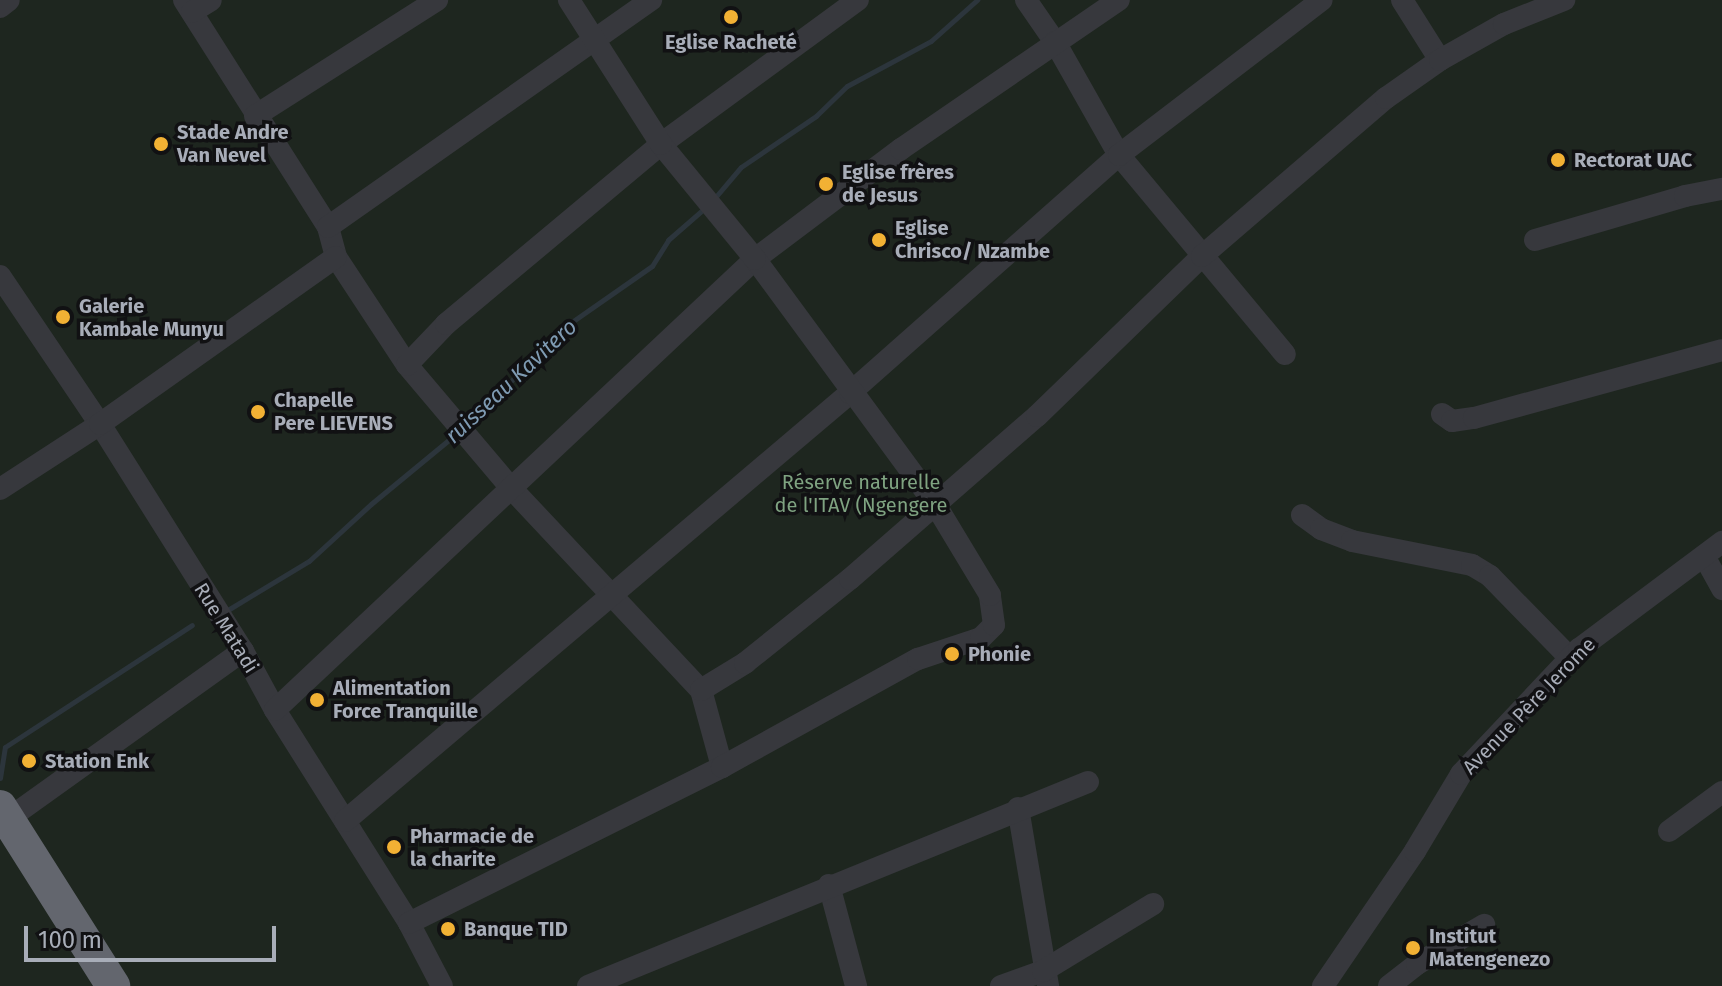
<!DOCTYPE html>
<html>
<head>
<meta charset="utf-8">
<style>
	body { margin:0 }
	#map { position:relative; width:1722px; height:986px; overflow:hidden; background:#161618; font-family:"Fira Sans",sans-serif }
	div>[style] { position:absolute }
	.green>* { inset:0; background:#1e261f; transform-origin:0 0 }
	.stream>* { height:5px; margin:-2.5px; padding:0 2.5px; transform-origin:2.5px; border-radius:2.5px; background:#2c353c }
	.minor>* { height:22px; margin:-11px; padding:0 11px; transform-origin:11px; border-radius:11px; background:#37383d }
	.highway>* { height:34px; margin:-17px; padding:0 17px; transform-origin:17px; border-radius:17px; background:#63666e }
	.dots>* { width:22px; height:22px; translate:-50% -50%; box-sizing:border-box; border:4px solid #111113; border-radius:50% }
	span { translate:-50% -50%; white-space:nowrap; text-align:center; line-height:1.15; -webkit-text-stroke:7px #111113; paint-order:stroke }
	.poi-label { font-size:20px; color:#a8adb8; font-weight:700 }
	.left { translate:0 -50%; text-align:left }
	.park-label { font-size:20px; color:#7fa381 }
	.street-label { font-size:20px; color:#a8adb8 }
	.water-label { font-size:22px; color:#7f9bb3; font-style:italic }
	.scale { position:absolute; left:24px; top:926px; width:252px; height:36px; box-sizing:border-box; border:4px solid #a8adb8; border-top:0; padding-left:10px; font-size:24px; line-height:28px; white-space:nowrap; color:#a8adb8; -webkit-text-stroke:6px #111113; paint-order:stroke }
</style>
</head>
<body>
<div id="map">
	<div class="green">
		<div style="left:0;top:0;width:1722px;height:986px"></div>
	</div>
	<div class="stream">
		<div style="left:713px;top:200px;width:43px;rotate:-49.7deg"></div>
		<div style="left:741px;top:167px;width:91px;rotate:-34.2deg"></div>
		<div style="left:816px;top:116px;width:43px;rotate:-44.1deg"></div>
		<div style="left:847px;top:86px;width:95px;rotate:-28.2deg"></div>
		<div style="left:931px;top:41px;width:62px;rotate:-41.7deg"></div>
		<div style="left:467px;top:425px;width:140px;rotate:-45deg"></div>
		<div style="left:566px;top:326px;width:105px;rotate:-34.9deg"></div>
		<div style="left:652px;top:266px;width:31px;rotate:-58deg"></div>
		<div style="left:668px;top:240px;width:50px;rotate:-41deg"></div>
		<div style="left:226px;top:611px;width:97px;rotate:-31.1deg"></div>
		<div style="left:309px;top:561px;width:84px;rotate:-42.6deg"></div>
		<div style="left:371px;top:504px;width:110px;rotate:-39.5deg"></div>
		<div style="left:0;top:778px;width:31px;rotate:-81deg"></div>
		<div style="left:5px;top:747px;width:223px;rotate:-33.1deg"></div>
	</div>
	<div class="minor">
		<div style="left:184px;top:0;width:269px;rotate:57.6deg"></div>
		<div style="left:328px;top:227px;width:31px;rotate:75deg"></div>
		<div style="left:336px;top:257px;width:129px;rotate:56.7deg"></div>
		<div style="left:407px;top:365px;width:161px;rotate:49.8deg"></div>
		<div style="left:511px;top:488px;width:277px;rotate:46.8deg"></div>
		<div style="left:701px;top:690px;width:80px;rotate:74.7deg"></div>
		<div style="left:1026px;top:0;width:51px;rotate:55.4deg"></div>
		<div style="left:1055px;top:42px;width:130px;rotate:60.5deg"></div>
		<div style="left:1119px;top:155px;width:259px;rotate:50.2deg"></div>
		<div style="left:1402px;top:0;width:71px;rotate:57.7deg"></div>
		<div style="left:0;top:7px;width:11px;rotate:-38deg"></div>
		<div style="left:192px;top:12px;width:22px;rotate:-32deg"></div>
		<div style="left:255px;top:116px;width:216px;rotate:-32.5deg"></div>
		<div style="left:328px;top:227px;width:395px;rotate:-35.1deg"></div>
		<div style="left:1535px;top:240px;width:156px;rotate:-16.3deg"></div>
		<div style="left:1685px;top:196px;width:38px;rotate:-11deg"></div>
		<div style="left:0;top:276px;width:179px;rotate:56deg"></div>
		<div style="left:100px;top:424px;width:268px;rotate:57.8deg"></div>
		<div style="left:243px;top:651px;width:67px;rotate:61.5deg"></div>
		<div style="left:275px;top:710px;width:252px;rotate:57.8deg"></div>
		<div style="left:409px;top:923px;width:71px;rotate:62.4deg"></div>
		<div style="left:407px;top:365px;width:57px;rotate:-46.4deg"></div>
		<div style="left:446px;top:324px;width:280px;rotate:-39.9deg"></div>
		<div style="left:661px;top:144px;width:244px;rotate:-36.2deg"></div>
		<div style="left:1442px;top:414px;width:12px;rotate:35deg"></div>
		<div style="left:1452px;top:421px;width:22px;rotate:-8deg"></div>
		<div style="left:1474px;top:418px;width:257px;rotate:-15.3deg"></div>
		<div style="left:0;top:489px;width:119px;rotate:-33deg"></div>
		<div style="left:100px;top:424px;width:289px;rotate:-35.3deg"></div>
		<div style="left:1302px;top:515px;width:24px;rotate:36deg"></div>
		<div style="left:1321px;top:529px;width:33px;rotate:21deg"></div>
		<div style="left:1352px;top:541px;width:122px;rotate:11.3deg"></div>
		<div style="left:1472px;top:565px;width:21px;rotate:31deg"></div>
		<div style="left:1490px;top:576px;width:115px;rotate:45.7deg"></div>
		<div style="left:1704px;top:556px;width:38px;rotate:61deg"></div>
		<div style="left:701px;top:690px;width:52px;rotate:-31.5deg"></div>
		<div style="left:745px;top:663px;width:134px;rotate:-38.7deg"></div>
		<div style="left:850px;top:579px;width:248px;rotate:-41.1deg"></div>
		<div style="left:1037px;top:416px;width:230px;rotate:-44.1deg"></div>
		<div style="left:1202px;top:256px;width:243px;rotate:-40.7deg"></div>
		<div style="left:1386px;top:98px;width:66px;rotate:-35.1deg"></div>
		<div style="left:1440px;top:60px;width:73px;rotate:-29.4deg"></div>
		<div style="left:1504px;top:24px;width:65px;rotate:-21.8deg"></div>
		<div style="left:275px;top:710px;width:659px;rotate:-43.22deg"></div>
		<div style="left:755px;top:259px;width:183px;rotate:-37deg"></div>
		<div style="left:901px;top:149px;width:264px;rotate:-34.4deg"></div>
		<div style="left:1018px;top:808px;width:181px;rotate:80.4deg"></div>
		<div style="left:8px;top:819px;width:289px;rotate:-35.6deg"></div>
		<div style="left:345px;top:821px;width:662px;rotate:-40.28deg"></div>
		<div style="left:850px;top:393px;width:359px;rotate:-41.5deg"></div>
		<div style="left:1119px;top:155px;width:255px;rotate:-37.4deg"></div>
		<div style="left:1669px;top:831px;width:66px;rotate:-36.3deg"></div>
		<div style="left:829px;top:885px;width:105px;rotate:75deg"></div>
		<div style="left:409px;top:923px;width:350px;rotate:-26.5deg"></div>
		<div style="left:722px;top:767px;width:224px;rotate:-28.9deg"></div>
		<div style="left:918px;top:659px;width:66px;rotate:-18.4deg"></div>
		<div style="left:981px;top:638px;width:18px;rotate:-45deg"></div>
		<div style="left:994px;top:625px;width:30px;rotate:-98deg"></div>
		<div style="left:990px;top:595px;width:106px;rotate:-121.1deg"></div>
		<div style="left:935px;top:504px;width:304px;rotate:-126.3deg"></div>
		<div style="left:755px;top:259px;width:149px;rotate:-129.3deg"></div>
		<div style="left:661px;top:144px;width:171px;rotate:-122.6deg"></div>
		<div style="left:588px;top:986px;width:540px;rotate:-22.2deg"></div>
		<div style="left:1001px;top:986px;width:45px;rotate:-19.7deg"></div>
		<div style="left:1043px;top:971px;width:129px;rotate:-31.3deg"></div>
		<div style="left:1323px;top:986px;width:163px;rotate:-55.7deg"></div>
		<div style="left:1415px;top:851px;width:90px;rotate:-59.1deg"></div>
		<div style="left:1461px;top:774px;width:172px;rotate:-46.7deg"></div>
		<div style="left:1579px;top:649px;width:179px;rotate:-36.8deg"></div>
		<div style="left:1389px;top:986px;width:36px;rotate:-38deg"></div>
		<div style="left:1417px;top:964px;width:78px;rotate:-30.2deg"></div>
	</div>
	<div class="highway">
		<div style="left:0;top:807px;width:212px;rotate:57.7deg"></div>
	</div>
	<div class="dots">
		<div style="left:731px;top:17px;background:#f2b134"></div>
		<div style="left:161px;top:144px;background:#f2b134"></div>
		<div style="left:1558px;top:160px;background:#f2b134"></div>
		<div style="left:826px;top:184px;background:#f2b134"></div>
		<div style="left:879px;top:240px;background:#f2b134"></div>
		<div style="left:63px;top:317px;background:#f2b134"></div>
		<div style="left:258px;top:412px;background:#f2b134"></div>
		<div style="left:952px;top:654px;background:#f2b134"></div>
		<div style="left:317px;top:700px;background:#f2b134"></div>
		<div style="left:29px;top:761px;background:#f2b134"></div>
		<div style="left:394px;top:847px;background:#f2b134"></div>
		<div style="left:448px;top:929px;background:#f2b134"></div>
		<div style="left:1413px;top:948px;background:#f2b134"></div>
	</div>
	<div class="poi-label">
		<span style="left:731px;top:42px">Eglise Racheté</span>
		<span class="left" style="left:177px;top:144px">Stade Andre<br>Van Nevel</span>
		<span class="left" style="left:1574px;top:160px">Rectorat UAC</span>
		<span class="left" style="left:842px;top:184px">Eglise frères<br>de Jesus</span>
		<span class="left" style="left:895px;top:240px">Eglise<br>Chrisco/ Nzambe</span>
		<span class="left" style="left:79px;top:318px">Galerie<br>Kambale Munyu</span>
		<span class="left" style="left:274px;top:412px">Chapelle<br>Pere LIEVENS</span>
		<span class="left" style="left:968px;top:654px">Phonie</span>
		<span class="left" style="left:333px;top:700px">Alimentation<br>Force Tranquille</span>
		<span class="left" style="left:45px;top:761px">Station Enk</span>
		<span class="left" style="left:410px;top:848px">Pharmacie de<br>la charite</span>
		<span class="left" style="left:464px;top:929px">Banque TID</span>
		<span class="left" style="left:1429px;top:948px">Institut<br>Matengenezo</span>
	</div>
	<div class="park-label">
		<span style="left:861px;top:494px">Réserve naturelle<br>de l'ITAV (Ngengere</span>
	</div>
	<div class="street-label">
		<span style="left:226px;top:628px;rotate:58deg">Rue Matadi</span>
		<span style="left:1529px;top:706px;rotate:-46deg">Avenue Père Jerome</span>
	</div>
	<div class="water-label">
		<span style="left:511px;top:381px;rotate:-43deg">ruisseau Kavitero</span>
	</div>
	<div class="scale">100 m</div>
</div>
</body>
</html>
